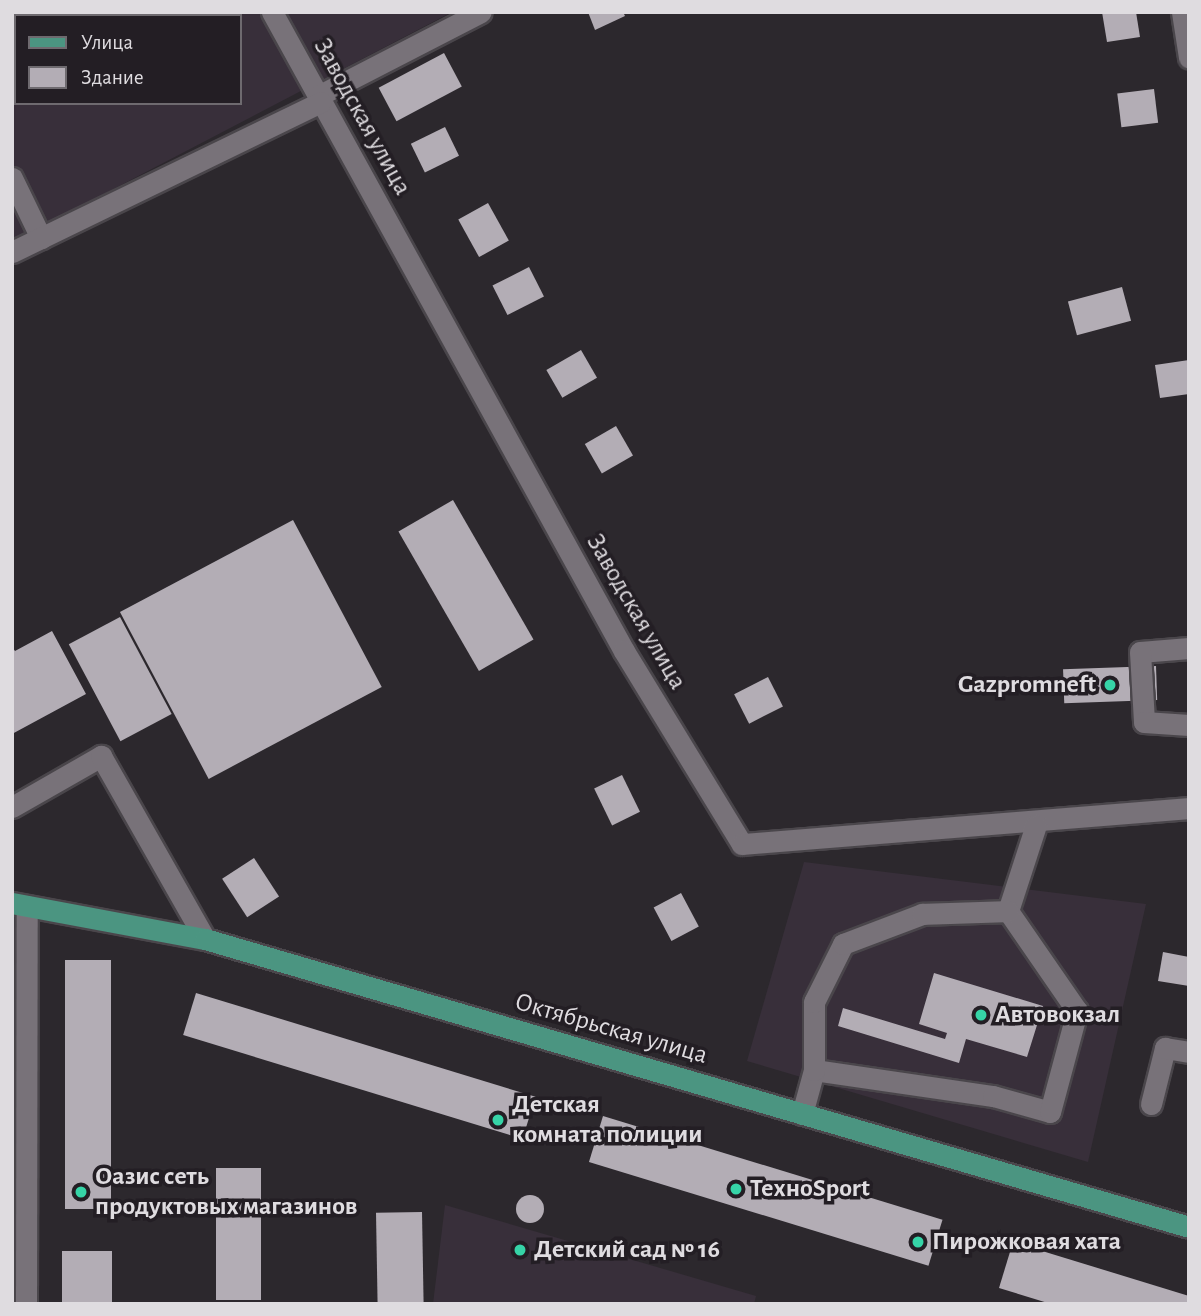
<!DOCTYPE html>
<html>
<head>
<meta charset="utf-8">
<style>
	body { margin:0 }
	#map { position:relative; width:1201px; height:1316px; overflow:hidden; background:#2c282d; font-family:"Alegreya Sans",sans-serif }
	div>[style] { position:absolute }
	.built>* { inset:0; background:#382f3a }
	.building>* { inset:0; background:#b3adb5; transform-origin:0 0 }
	.round { border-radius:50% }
	.roads { filter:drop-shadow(2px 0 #4a464b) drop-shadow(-2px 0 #4a464b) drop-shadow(0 2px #4a464b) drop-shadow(0 -2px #4a464b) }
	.minor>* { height:21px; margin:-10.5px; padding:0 10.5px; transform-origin:10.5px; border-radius:10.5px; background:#787279 }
	.major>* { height:21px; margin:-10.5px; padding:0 10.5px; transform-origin:10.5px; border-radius:10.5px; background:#4b9581 }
	.dots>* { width:19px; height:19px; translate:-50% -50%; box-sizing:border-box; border:4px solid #231e24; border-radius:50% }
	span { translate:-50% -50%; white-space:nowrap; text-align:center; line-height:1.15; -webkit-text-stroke:7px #231e24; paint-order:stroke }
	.street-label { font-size:26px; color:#dfdce0 }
	.poi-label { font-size:26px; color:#dfdce0; font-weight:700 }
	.right { translate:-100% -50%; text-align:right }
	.left { translate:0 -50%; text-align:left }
	.frame { position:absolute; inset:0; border:14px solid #dfdce0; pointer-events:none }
	.legend { position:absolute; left:14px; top:14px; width:228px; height:91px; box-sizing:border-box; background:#231e24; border:2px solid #6e6a6f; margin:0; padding:9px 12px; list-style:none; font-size:21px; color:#dfdce0 }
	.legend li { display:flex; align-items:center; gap:14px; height:35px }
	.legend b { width:35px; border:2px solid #6e6a6f }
</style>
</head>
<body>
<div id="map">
	<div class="built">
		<div style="clip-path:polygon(evenodd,12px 12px,452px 12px,12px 242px,12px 12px,16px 16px,240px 16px,240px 103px,16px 103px,16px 16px)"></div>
		<div style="clip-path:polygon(804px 862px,1146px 904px,1088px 1162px,747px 1061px)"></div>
		<div style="clip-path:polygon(445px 1205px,756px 1296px,754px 1304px,433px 1304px)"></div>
	</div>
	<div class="building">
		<div style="clip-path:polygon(588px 12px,623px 12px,625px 16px,595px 30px)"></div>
		<div style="clip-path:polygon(1102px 12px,1136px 12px,1140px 37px,1107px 42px)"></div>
		<div style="left:444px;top:53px;width:38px;height:74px;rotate:62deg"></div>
		<div style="left:1154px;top:89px;width:34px;height:37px;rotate:83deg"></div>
		<div style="left:445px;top:127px;width:32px;height:38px;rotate:64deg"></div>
		<div style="left:488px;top:203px;width:43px;height:34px;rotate:61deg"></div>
		<div style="left:529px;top:267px;width:33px;height:41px;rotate:63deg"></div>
		<div style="left:1122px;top:287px;width:35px;height:56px;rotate:75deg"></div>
		<div style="left:581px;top:350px;width:32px;height:40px;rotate:60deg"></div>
		<div style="clip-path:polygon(1189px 360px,1189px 394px,1160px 398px,1155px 365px)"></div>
		<div style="left:616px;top:426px;width:34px;height:36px;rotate:60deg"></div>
		<div style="left:453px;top:500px;width:161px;height:63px;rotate:60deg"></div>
		<div style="left:293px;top:520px;width:189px;height:196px;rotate:62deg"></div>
		<div style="left:120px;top:617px;width:110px;height:58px;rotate:62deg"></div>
		<div style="clip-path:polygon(52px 631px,86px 694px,12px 734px,12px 647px,15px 651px)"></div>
		<div style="left:1156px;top:666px;width:34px;height:93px;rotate:88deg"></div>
		<div style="left:768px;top:677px;width:33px;height:38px;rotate:63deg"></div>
		<div style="left:622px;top:775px;width:41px;height:31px;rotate:64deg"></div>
		<div style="left:254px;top:858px;width:46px;height:38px;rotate:57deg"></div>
		<div style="left:681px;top:893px;width:38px;height:31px;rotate:62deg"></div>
		<div style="clip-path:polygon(1163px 952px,1189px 957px,1189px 986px,1158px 981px)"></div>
		<div style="left:111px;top:960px;width:249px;height:46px;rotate:90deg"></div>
		<div style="clip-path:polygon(934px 973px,1043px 1006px,1027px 1057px,966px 1039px,959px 1063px,838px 1026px,843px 1008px,945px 1039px,947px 1033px,919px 1024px)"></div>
		<div style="left:196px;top:993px;width:355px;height:44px;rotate:17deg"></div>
		<div style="left:603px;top:1116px;width:355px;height:48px;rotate:17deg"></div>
		<div style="left:216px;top:1168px;width:45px;height:132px"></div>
		<div class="round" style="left:516px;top:1195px;width:28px;height:28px"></div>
		<div style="left:422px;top:1212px;width:92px;height:46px;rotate:89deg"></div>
		<div style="clip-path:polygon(1013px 1242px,1189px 1296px,1189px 1304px,1051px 1304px,999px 1288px)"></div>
		<div style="left:62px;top:1251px;width:50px;height:53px"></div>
	</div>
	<div class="roads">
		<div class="minor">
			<div style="left:272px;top:12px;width:730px;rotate:61.15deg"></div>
			<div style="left:624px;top:651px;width:226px;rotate:58.6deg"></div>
			<div style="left:742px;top:844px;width:448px;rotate:-4.6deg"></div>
			<div style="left:1182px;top:12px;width:46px;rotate:81.2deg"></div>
			<div style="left:318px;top:96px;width:183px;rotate:-27.3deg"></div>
			<div style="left:12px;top:178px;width:67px;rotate:64.2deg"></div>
			<div style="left:12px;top:252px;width:343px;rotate:-25.9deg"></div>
			<div style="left:1189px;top:648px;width:49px;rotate:175.3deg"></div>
			<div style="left:1140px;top:652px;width:70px;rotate:86.7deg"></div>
			<div style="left:1144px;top:722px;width:45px;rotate:3.8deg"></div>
			<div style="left:12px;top:807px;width:103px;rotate:-29.8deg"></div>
			<div style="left:101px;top:756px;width:210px;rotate:60.4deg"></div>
			<div style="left:1008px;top:911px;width:90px;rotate:-72deg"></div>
			<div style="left:814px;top:1070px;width:181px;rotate:8.3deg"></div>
			<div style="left:993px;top:1096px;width:59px;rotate:15.7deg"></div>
			<div style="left:1050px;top:1112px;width:105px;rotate:-75deg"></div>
			<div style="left:1077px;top:1011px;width:121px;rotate:-124.6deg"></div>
			<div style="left:1151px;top:1104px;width:58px;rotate:-76deg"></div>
			<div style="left:1165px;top:1048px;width:24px;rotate:9deg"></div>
			<div style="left:802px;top:1114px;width:46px;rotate:-74.7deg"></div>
			<div style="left:814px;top:1070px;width:68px;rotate:-90deg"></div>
			<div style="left:814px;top:1002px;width:65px;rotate:-63.4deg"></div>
			<div style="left:843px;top:944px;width:85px;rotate:-20.8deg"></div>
			<div style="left:922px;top:914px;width:86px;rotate:-2deg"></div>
			<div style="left:26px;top:1304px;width:398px;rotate:-89.9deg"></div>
		</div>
		<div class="major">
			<div style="left:12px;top:903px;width:196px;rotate:10.6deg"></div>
			<div style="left:205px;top:939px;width:1025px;rotate:16.31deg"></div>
		</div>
	</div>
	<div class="dots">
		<div style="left:1110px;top:685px;background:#36d4a7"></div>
		<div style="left:981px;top:1015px;background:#36d4a7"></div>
		<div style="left:498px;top:1120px;background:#36d4a7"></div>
		<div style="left:736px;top:1189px;background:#36d4a7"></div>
		<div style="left:81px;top:1192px;background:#36d4a7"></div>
		<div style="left:918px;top:1242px;background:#36d4a7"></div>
		<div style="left:520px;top:1250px;background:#36d4a7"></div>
	</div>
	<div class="street-label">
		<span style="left:362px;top:117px;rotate:61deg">Заводская улица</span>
		<span style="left:636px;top:612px;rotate:60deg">Заводская улица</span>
		<span style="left:611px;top:1029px;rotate:16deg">Октябрьская улица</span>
	</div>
	<div class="poi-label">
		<span class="right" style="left:1096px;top:685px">Gazpromneft</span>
		<span class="left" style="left:995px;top:1015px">Автовокзал</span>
		<span class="left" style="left:512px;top:1120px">Детская<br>комната полиции</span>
		<span class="left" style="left:95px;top:1192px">Оазис сеть<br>продуктовых магазинов</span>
		<span class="left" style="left:750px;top:1189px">ТехноSport</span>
		<span class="left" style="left:932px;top:1242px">Пирожковая хата</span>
		<span class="left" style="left:534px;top:1250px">Детский сад № 16</span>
	</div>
	<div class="frame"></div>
	<ul class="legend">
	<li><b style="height:9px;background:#4b9581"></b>Улица</li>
	<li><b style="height:19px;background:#b3adb5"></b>Здание</li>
	</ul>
</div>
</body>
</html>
